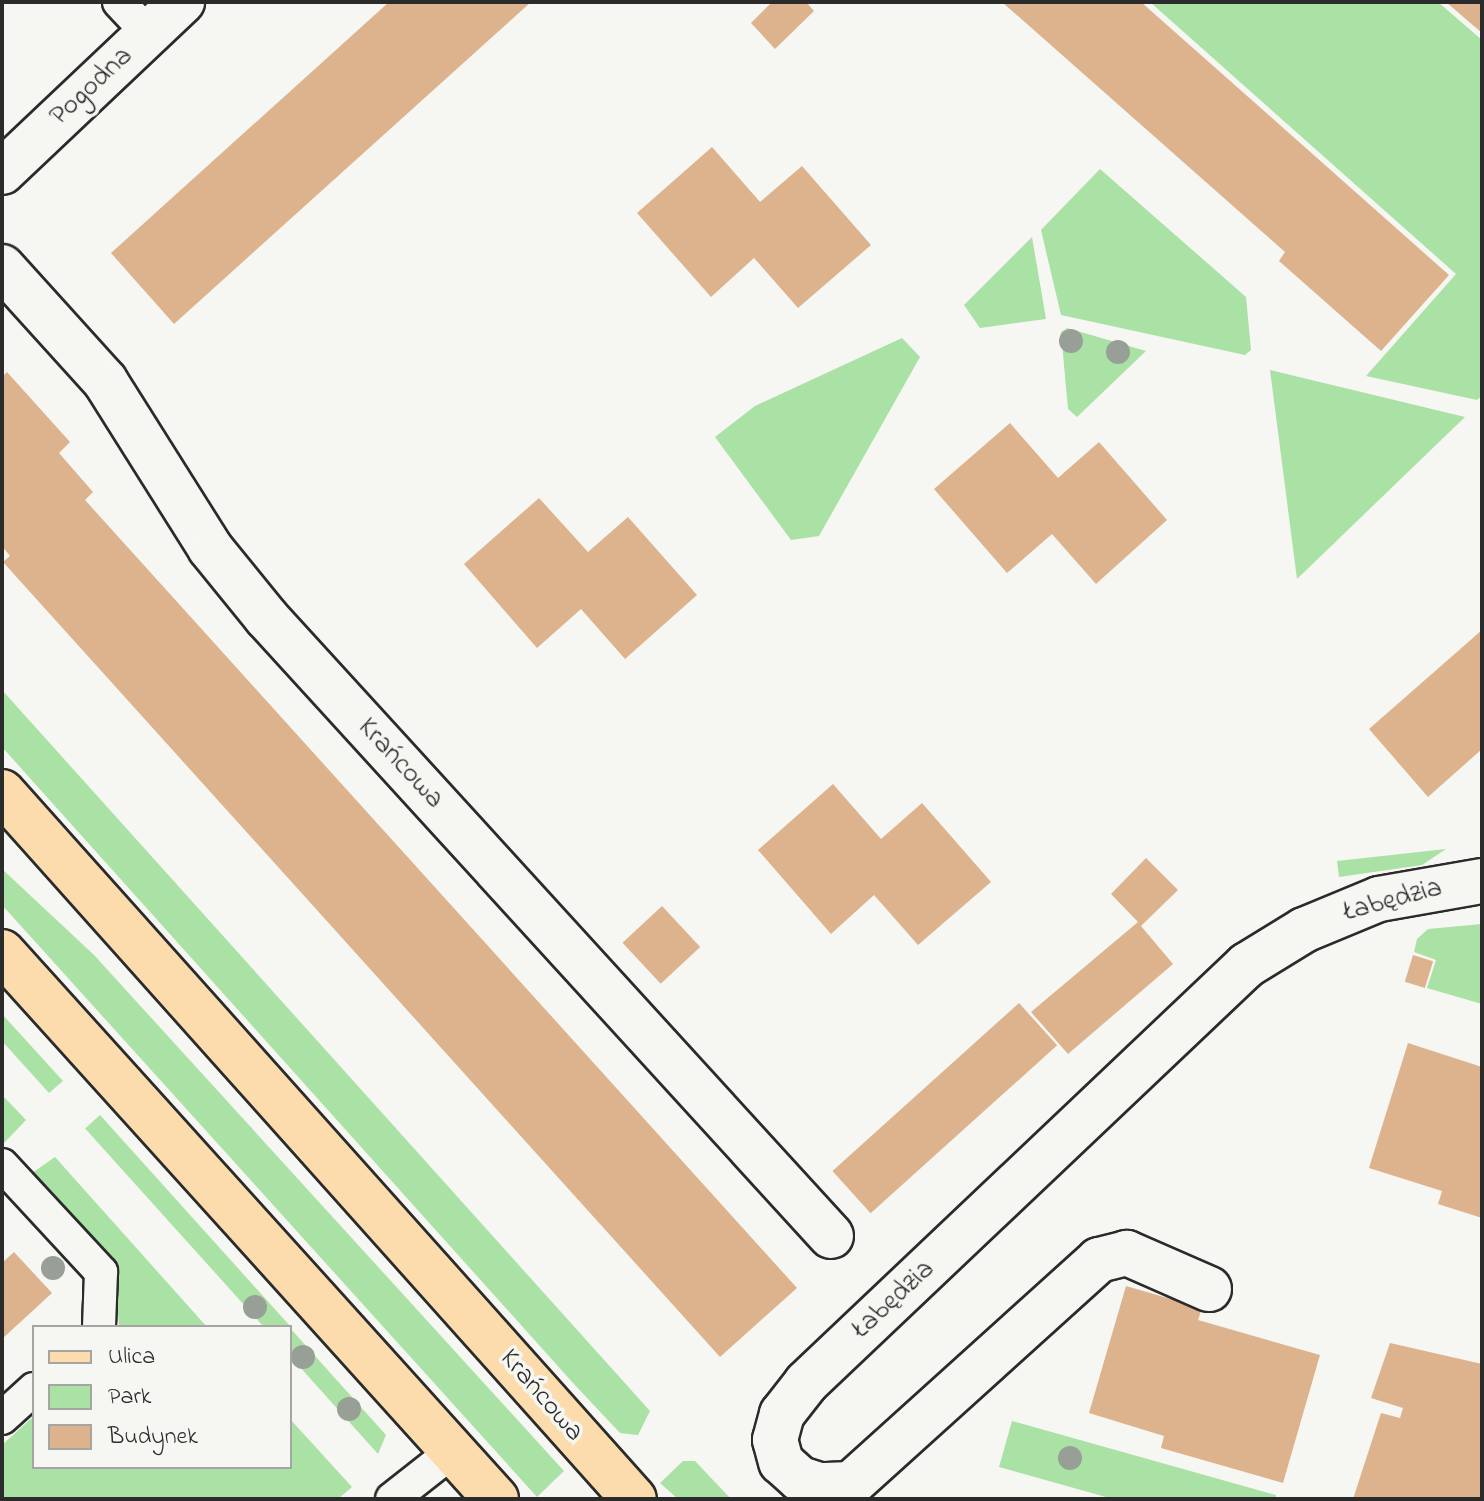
<!DOCTYPE html>
<html>
<head>
<meta charset="utf-8">
<style>
	body { margin:0 }
	#map { position:relative; width:1484px; height:1501px; overflow:hidden; background:#f6f6f2; font-family:"Indie Flower",sans-serif }
	div>[style] { position:absolute }
	.green>* { inset:0; background:#aae1a5; transform-origin:0 0 }
	.building>* { inset:0; background:#dcb38d; transform-origin:0 0 }
	.roads { filter:drop-shadow(2px 0 #2b2b2b) drop-shadow(-2px 0 #2b2b2b) drop-shadow(0 2px #2b2b2b) drop-shadow(0 -2px #2b2b2b) }
	.service>* { height:32px; margin:-16px; padding:0 16px; transform-origin:16px; border-radius:16px; background:#f6f6f2 }
	.minor>* { height:44px; margin:-22px; padding:0 22px; transform-origin:22px; border-radius:22px; background:#f6f6f2 }
	.primary>* { height:44px; margin:-22px; padding:0 22px; transform-origin:22px; border-radius:22px; background:#fcdcac }
	.trees>* { width:24px; height:24px; margin:-12px; border-radius:50%; background:#989f96 }
	span { translate:-50% -50%; white-space:nowrap; text-align:center; line-height:1.15; -webkit-text-stroke:7px #f6f6f2; paint-order:stroke }
	.street-label { font-size:28px; color:#2b2b2b }
	.frame { position:absolute; inset:0; border:4px solid #2b2b2b; pointer-events:none }
	.legend { position:absolute; left:32px; top:1325px; width:260px; height:144px; box-sizing:border-box; background:#f6f6f2; border:2px solid #a5a5a2; margin:0; padding:10px 14px; list-style:none; font-size:24px; color:#2b2b2b }
	.legend li { display:flex; align-items:center; gap:16px; height:40px }
	.legend b { width:40px; border:2px solid #a5a5a2 }
</style>
</head>
<body>
<div id="map">
	<div class="green">
		<div style="clip-path:polygon(1150px 2px,1438px 2px,1482px 40px,1482px 396px,1477px 400px,1366px 376px,1456px 274px)"></div>
		<div style="clip-path:polygon(1100px 169px,1246px 297px,1251px 350px,1245px 355px,1061px 315px,1041px 230px)"></div>
		<div style="clip-path:polygon(1032px 237px,1046px 319px,980px 328px,964px 305px)"></div>
		<div style="clip-path:polygon(1067px 328px,1146px 351px,1077px 417px,1068px 409px,1061px 332px)"></div>
		<div style="clip-path:polygon(902px 338px,920px 357px,819px 536px,791px 540px,715px 437px,755px 406px)"></div>
		<div style="clip-path:polygon(1270px 370px,1465px 417px,1297px 579px)"></div>
		<div style="clip-path:polygon(2px 690px,650px 1411px,638px 1435px,620px 1433px,573px 1383px,2px 747px)"></div>
		<div style="clip-path:polygon(1446px 849px,1422px 865px,1339px 877px,1337px 861px)"></div>
		<div style="clip-path:polygon(2px 869px,94px 955px,564px 1471px,537px 1497px,2px 905px)"></div>
		<div style="clip-path:polygon(1482px 924px,1482px 1004px,1427px 988px,1436px 960px,1414px 952px,1417px 939px,1428px 929px)"></div>
		<div style="clip-path:polygon(2px 1014px,63px 1081px,49px 1093px,2px 1041px)"></div>
		<div style="clip-path:polygon(2px 1095px,26px 1120px,2px 1145px)"></div>
		<div style="left:100px;top:1115px;width:284px;height:20px;rotate:48deg"></div>
		<div style="clip-path:polygon(55px 1157px,207px 1327px,119px 1327px,115px 1270px,25px 1178px)"></div>
		<div style="clip-path:polygon(290px 1328px,386px 1435px,378px 1454px,290px 1356px)"></div>
		<div style="clip-path:polygon(34px 1416px,34px 1467px,290px 1467px,290px 1419px,352px 1487px,338px 1499px,2px 1499px,2px 1445px)"></div>
		<div style="clip-path:polygon(1012px 1421px,1276px 1495px,1275px 1499px,1113px 1499px,999px 1467px)"></div>
		<div style="clip-path:polygon(683px 1461px,695px 1461px,731px 1499px,678px 1499px,660px 1483px)"></div>
	</div>
	<div class="building">
		<div style="clip-path:polygon(389px 2px,531px 2px,174px 324px,111px 253px)"></div>
		<div style="clip-path:polygon(772px 2px,806px 2px,814px 11px,775px 49px,751px 23px)"></div>
		<div style="clip-path:polygon(1002px 2px,1141px 2px,1449px 275px,1381px 351px,1279px 261px,1285px 252px)"></div>
		<div style="clip-path:polygon(1446px 2px,1482px 2px,1482px 33px)"></div>
		<div style="clip-path:polygon(712px 147px,760px 202px,802px 166px,871px 245px,798px 308px,754px 258px,711px 297px,637px 213px)"></div>
		<div style="clip-path:polygon(7px 372px,70px 442px,59px 453px,93px 492px,85px 500px,797px 1288px,720px 1357px,3px 562px,10px 556px,2px 546px,2px 377px)"></div>
		<div style="clip-path:polygon(1010px 423px,1058px 478px,1099px 442px,1167px 520px,1096px 584px,1052px 534px,1007px 573px,934px 489px)"></div>
		<div style="clip-path:polygon(539px 498px,588px 552px,628px 517px,697px 595px,625px 659px,581px 609px,537px 648px,464px 564px)"></div>
		<div style="clip-path:polygon(1482px 630px,1482px 749px,1428px 797px,1369px 729px)"></div>
		<div style="clip-path:polygon(833px 784px,881px 839px,922px 803px,991px 882px,918px 945px,874px 895px,831px 934px,758px 850px)"></div>
		<div style="clip-path:polygon(1146px 858px,1178px 890px,1141px 926px,1173px 964px,1068px 1054px,1031px 1012px,1138px 922px,1111px 894px)"></div>
		<div style="left:662px;top:906px;width:56px;height:54px;rotate:47deg"></div>
		<div style="left:1413px;top:955px;width:21px;height:28px;rotate:17deg"></div>
		<div style="left:1019px;top:1003px;width:57px;height:251px;rotate:48deg"></div>
		<div style="clip-path:polygon(1408px 1043px,1482px 1067px,1482px 1218px,1438px 1204px,1442px 1191px,1369px 1168px)"></div>
		<div style="clip-path:polygon(14px 1252px,52px 1293px,2px 1339px,2px 1263px)"></div>
		<div style="clip-path:polygon(1126px 1286px,1202px 1308px,1198px 1320px,1320px 1355px,1283px 1483px,1161px 1448px,1164px 1436px,1089px 1413px)"></div>
		<div style="clip-path:polygon(1390px 1343px,1482px 1364px,1482px 1499px,1353px 1499px,1381px 1413px,1400px 1418px,1403px 1408px,1371px 1398px)"></div>
	</div>
	<div class="roads">
		<div class="service">
			<div style="left:119px;top:2px;width:42px;rotate:46.9deg"></div>
			<div style="left:2px;top:1165px;width:146px;rotate:47.2deg"></div>
			<div style="left:101px;top:1272px;width:55px;rotate:92.1deg"></div>
			<div style="left:2px;top:1418px;width:43px;rotate:-42.2deg"></div>
			<div style="left:392px;top:1499px;width:78px;rotate:-38.2deg"></div>
		</div>
		<div class="minor">
			<div style="left:2px;top:172px;width:248px;rotate:-43.4deg"></div>
			<div style="left:2px;top:267px;width:154px;rotate:47.9deg"></div>
			<div style="left:105px;top:381px;width:197px;rotate:57.8deg"></div>
			<div style="left:210px;top:548px;width:89px;rotate:50.9deg"></div>
			<div style="left:266px;top:617px;width:838px;rotate:47.61deg"></div>
			<div style="left:1209px;top:1289px;width:90px;rotate:-156.3deg"></div>
			<div style="left:1127px;top:1253px;width:29px;rotate:166deg"></div>
			<div style="left:1099px;top:1260px;width:334px;rotate:137.9deg"></div>
			<div style="left:851px;top:1484px;width:32px;rotate:178deg"></div>
			<div style="left:819px;top:1485px;width:20px;rotate:-162deg"></div>
			<div style="left:800px;top:1479px;width:25px;rotate:-138deg"></div>
			<div style="left:781px;top:1462px;width:23px;rotate:-105deg"></div>
			<div style="left:775px;top:1440px;width:27px;rotate:-75deg"></div>
			<div style="left:782px;top:1414px;width:39px;rotate:-52deg"></div>
			<div style="left:806px;top:1383px;width:608px;rotate:-43.47deg"></div>
			<div style="left:1247px;top:965px;width:67px;rotate:-31.6deg"></div>
			<div style="left:1304px;top:930px;width:81px;rotate:-22.5deg"></div>
			<div style="left:1379px;top:899px;width:105px;rotate:-9.9deg"></div>
		</div>
		<div class="primary">
			<div style="left:2px;top:792px;width:948px;rotate:48.21deg"></div>
			<div style="left:2px;top:952px;width:737px;rotate:47.91deg"></div>
		</div>
	</div>
	<div class="trees">
		<div style="left:1071px;top:341px"></div>
		<div style="left:1118px;top:352px"></div>
		<div style="left:53px;top:1268px"></div>
		<div style="left:255px;top:1307px"></div>
		<div style="left:303px;top:1357px"></div>
		<div style="left:349px;top:1409px"></div>
		<div style="left:1070px;top:1458px"></div>
	</div>
	<div class="street-label">
		<span style="left:92px;top:87px;rotate:-43deg">Pogodna</span>
		<span style="left:400px;top:764px;rotate:47deg">Krańcowa</span>
		<span style="left:1393px;top:901px;rotate:-15deg">Łabędzia</span>
		<span style="left:894px;top:1300px;rotate:-43deg">Łabędzia</span>
		<span style="left:541px;top:1396px;rotate:49deg">Krańcowa</span>
	</div>
	<div class="frame"></div>
	<ul class="legend">
	<li><b style="height:10px;background:#fcdcac"></b>Ulica</li>
	<li><b style="height:22px;background:#aae1a5"></b>Park</li>
	<li><b style="height:22px;background:#dcb38d"></b>Budynek</li>
	</ul>
</div>
</body>
</html>
